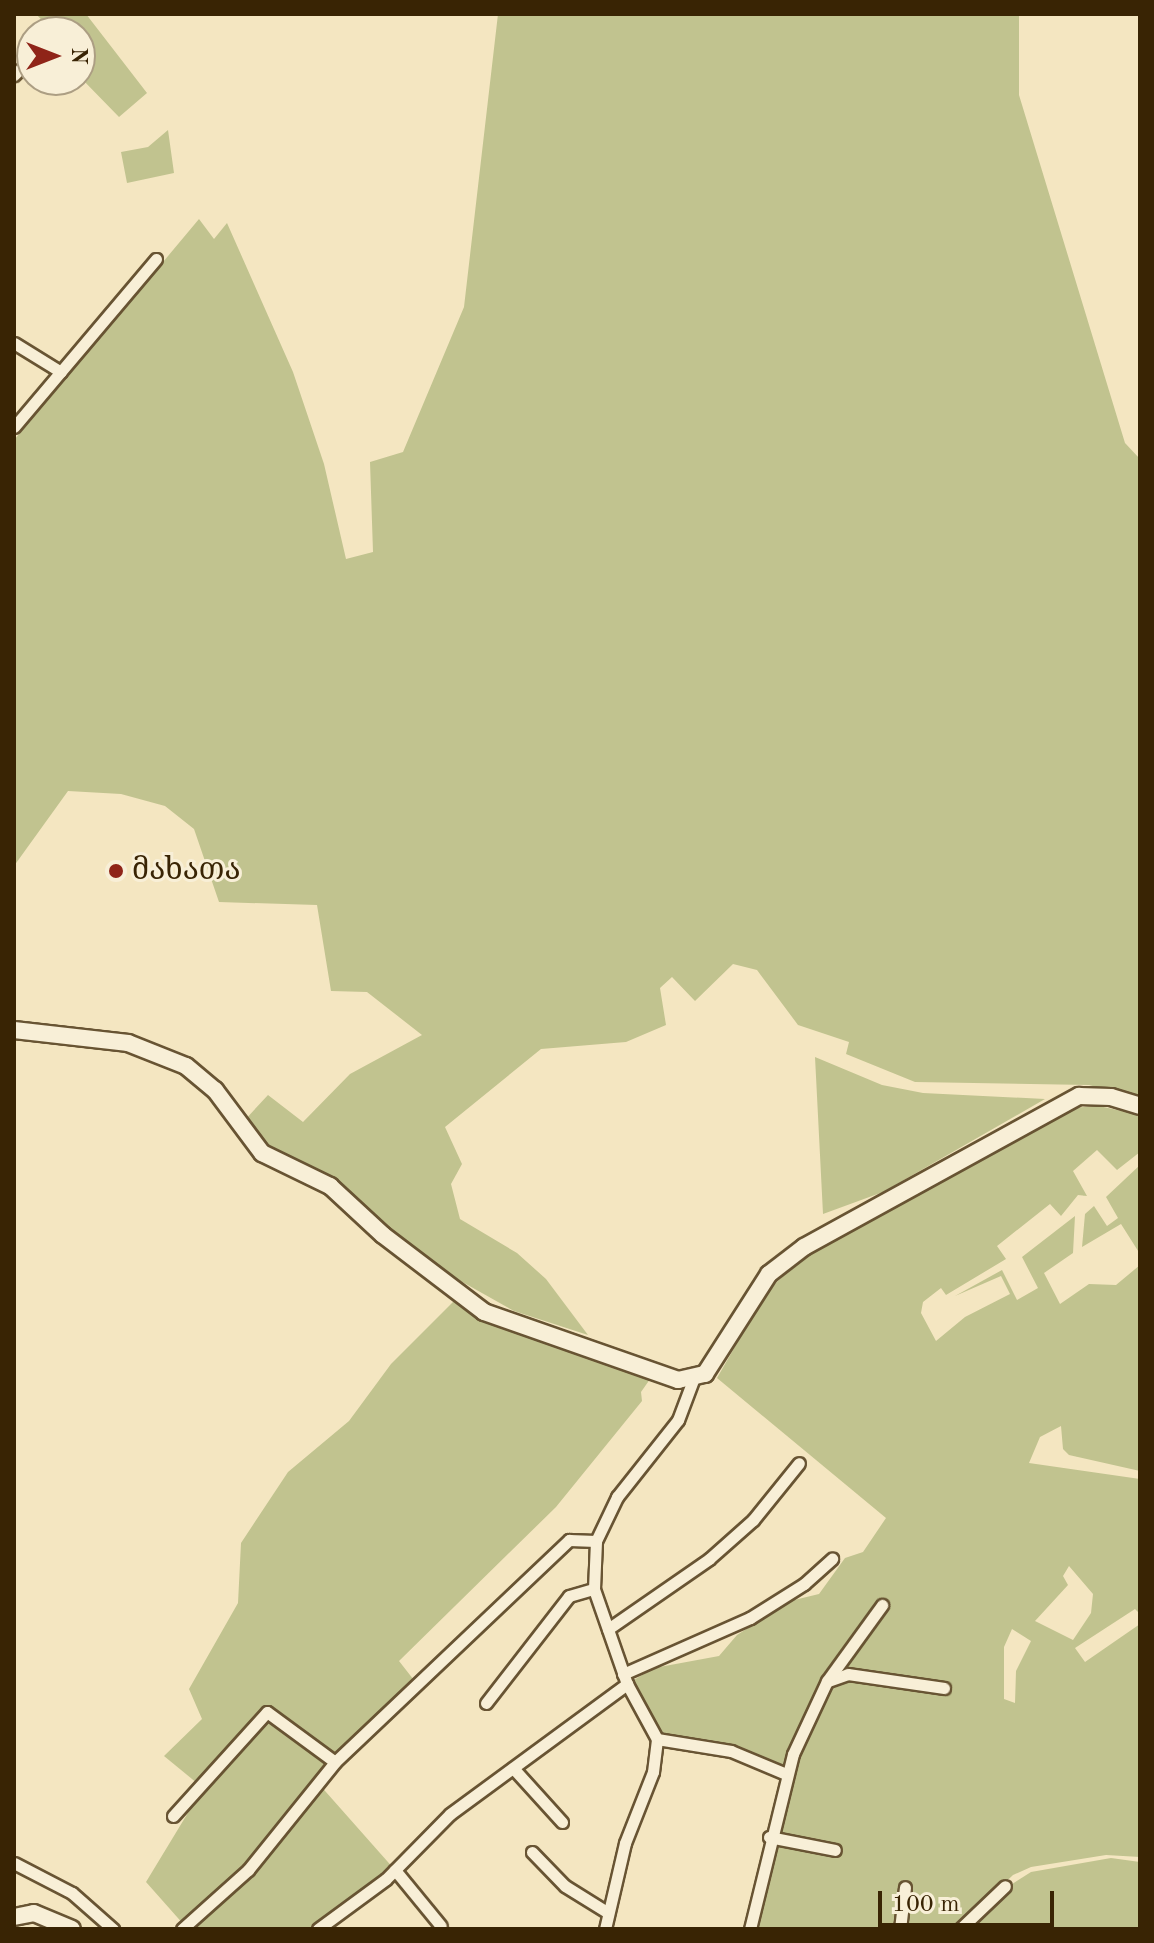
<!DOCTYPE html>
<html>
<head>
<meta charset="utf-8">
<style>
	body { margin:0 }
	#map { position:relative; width:1154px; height:1943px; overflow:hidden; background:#f4e6c1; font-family:"Old Standard TT","Noto Serif Georgian",serif }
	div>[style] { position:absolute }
	.green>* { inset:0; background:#c1c38f }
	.roads { filter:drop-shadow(2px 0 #685433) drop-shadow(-2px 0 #685433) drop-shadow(0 2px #685433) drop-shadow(0 -2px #685433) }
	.street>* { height:11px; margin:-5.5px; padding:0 5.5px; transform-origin:5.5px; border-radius:5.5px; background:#f8efd7 }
	.secondary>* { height:16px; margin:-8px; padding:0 8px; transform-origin:8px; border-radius:8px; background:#f8efd7 }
	.dots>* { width:22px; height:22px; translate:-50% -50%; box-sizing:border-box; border:4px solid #f8efd7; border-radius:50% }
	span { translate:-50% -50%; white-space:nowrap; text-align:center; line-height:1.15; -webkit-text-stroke:6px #f8efd7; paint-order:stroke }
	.poi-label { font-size:30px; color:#392404 }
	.left { translate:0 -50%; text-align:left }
	.frame { position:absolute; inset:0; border:16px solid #392404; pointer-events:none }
	.north { position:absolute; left:16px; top:16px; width:80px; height:80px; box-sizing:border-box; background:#f8efd7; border:2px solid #ac9e83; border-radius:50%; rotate:90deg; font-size:22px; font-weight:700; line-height:32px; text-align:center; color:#392404 }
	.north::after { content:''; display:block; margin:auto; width:28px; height:36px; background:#8f2418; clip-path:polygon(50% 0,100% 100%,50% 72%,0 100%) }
	.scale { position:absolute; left:878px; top:1891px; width:176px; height:36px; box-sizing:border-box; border:4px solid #392404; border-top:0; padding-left:10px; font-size:24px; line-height:28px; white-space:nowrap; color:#392404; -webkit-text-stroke:6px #f8efd7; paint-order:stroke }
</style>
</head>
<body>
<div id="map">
	<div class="green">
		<div style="clip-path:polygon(36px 14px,86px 14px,147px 93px,119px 117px,80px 77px,80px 32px,53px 32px)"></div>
		<div style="clip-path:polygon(498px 14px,1019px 14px,1019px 95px,1125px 443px,1140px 459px,1140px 1099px,1089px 1085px,915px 1082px,846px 1054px,849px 1042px,798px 1025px,757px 970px,733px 964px,695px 1001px,672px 977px,660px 988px,666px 1025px,626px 1042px,541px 1049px,445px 1127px,462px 1164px,451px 1184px,460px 1219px,517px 1253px,546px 1279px,588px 1335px,514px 1311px,425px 1261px,350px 1191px,304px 1163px,272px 1151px,243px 1122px,268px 1095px,303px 1122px,350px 1074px,422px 1035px,367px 992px,331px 991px,317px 905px,219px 902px,194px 829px,165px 806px,121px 794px,68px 791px,14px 866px,14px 440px,199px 219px,214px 239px,227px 223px,293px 372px,324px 464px,346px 559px,373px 552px,370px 462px,403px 452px,464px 307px)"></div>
		<div style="clip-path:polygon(168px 130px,174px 173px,127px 183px,121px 152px,148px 147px)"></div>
		<div style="clip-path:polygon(815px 1057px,882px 1085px,923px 1093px,1045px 1099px,883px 1192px,823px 1214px)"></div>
		<div style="clip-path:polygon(evenodd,1099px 1106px,1140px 1115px,1140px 1152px,1117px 1170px,1097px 1150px,1073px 1171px,1087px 1196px,1078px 1195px,1061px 1216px,1050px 1204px,997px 1246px,1006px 1259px,946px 1295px,941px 1288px,923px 1302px,921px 1313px,936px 1341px,965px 1317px,1010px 1294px,1001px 1276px,955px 1296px,1002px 1270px,1017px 1300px,1038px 1288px,1022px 1257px,1075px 1216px,1073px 1253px,1044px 1273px,1060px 1304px,1089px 1284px,1116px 1285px,1140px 1265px,1140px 1471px,1069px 1455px,1063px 1449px,1061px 1426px,1040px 1437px,1029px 1463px,1140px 1479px,1140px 1614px,1135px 1609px,1075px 1648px,1085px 1662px,1140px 1624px,1140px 1857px,1106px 1855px,1031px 1867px,1013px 1875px,956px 1929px,750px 1929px,786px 1774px,731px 1751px,657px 1739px,627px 1684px,654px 1668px,719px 1656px,737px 1635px,790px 1601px,819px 1594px,845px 1558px,863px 1552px,886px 1518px,717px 1378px,767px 1291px,814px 1248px,1070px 1108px,1099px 1106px,1069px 1566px,1093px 1594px,1091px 1613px,1073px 1640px,1035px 1621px,1068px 1585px,1063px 1576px,1069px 1566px,1099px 1106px,1012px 1629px,1031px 1641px,1016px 1671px,1015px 1703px,1004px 1699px,1004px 1647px,1012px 1629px)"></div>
		<div style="clip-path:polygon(1140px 1165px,1140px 1254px,1121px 1224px,1082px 1247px,1085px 1214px,1094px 1206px,1107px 1226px,1118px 1218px,1106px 1197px)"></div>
		<div style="clip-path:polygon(461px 1294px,655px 1372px,641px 1392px,642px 1401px,556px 1507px,399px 1661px,417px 1684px,318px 1783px,395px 1870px,318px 1929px,182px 1929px,185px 1926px,146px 1882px,203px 1788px,164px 1756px,202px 1719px,189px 1689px,238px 1603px,241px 1543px,288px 1472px,349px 1421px,391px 1364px)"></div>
		<div style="clip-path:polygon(1111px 1858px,1140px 1862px,1140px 1929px,970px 1929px,1006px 1888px,1031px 1872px)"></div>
	</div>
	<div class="roads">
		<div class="street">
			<div style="left:14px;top:75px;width:7px;rotate:-45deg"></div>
			<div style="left:14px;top:343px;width:55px;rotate:31.7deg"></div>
			<div style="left:14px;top:427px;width:220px;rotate:-49.8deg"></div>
			<div style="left:608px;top:1629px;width:123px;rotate:-34.7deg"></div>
			<div style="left:709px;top:1559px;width:59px;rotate:-41.6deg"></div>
			<div style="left:753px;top:1520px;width:73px;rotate:-51.1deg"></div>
			<div style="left:623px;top:1674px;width:139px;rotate:-23.8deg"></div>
			<div style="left:750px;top:1618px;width:64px;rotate:-32.2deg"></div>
			<div style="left:804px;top:1584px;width:38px;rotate:-42deg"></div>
			<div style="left:828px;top:1681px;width:21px;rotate:-19deg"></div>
			<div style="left:848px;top:1674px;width:97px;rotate:8.3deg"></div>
			<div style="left:486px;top:1703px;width:135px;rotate:-52.2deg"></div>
			<div style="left:569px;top:1596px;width:26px;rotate:-16deg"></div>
			<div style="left:657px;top:1739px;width:75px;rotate:9.2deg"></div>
			<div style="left:731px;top:1751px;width:60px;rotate:22.7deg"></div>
			<div style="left:513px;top:1768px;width:73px;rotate:47.8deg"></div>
			<div style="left:173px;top:1816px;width:140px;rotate:-47.9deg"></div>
			<div style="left:267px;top:1712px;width:84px;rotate:36.3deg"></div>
			<div style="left:769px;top:1837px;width:67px;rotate:11.1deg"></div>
			<div style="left:532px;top:1852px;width:47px;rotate:45.9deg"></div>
			<div style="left:565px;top:1886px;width:49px;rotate:31.8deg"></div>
			<div style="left:14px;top:1863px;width:65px;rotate:27.3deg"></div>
			<div style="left:72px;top:1893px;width:55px;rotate:41.3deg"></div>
			<div style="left:395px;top:1870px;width:72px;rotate:50.6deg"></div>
			<div style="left:182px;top:1929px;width:89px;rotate:-41.8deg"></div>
			<div style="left:248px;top:1870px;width:139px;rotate:-51.1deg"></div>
			<div style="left:335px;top:1762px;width:323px;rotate:-43.5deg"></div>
			<div style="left:569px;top:1540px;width:27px;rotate:2deg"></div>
			<div style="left:318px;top:1929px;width:84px;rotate:-36.3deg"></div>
			<div style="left:386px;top:1879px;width:91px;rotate:-45.4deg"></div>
			<div style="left:450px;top:1814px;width:220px;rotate:-36.3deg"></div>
			<div style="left:605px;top:1929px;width:88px;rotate:-76.9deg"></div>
			<div style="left:625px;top:1843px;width:76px;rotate:-68.5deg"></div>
			<div style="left:653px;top:1772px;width:33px;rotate:-83deg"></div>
			<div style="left:657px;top:1739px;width:63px;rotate:-118.6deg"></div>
			<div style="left:627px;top:1684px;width:101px;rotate:-109.2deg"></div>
			<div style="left:594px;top:1589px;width:48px;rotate:-87.6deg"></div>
			<div style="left:596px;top:1541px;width:49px;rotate:-64.5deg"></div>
			<div style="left:617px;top:1497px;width:98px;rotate:-51.6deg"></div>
			<div style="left:678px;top:1420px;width:43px;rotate:-69.4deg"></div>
			<div style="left:750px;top:1929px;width:180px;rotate:-76.2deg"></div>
			<div style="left:793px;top:1754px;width:81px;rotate:-65deg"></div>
			<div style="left:827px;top:1681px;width:94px;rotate:-54.1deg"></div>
			<div style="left:900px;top:1929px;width:42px;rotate:-83.2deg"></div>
			<div style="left:960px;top:1929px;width:62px;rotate:-43.7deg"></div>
		</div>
		<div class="secondary">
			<div style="left:14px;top:1030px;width:115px;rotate:6.5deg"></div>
			<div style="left:128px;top:1043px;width:62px;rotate:21.6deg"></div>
			<div style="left:186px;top:1066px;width:38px;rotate:40deg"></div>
			<div style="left:215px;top:1090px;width:79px;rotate:53.3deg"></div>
			<div style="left:262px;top:1153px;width:76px;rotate:25.9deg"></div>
			<div style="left:330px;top:1186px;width:72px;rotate:42.8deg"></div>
			<div style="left:383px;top:1235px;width:127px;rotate:37.3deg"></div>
			<div style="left:484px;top:1312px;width:206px;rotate:19.3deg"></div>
			<div style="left:678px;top:1380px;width:28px;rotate:-13deg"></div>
			<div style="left:705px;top:1374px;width:119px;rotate:-57.4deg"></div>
			<div style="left:769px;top:1274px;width:44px;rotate:-37.6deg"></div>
			<div style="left:804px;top:1247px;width:314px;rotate:-28.8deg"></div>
			<div style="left:1079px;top:1096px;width:32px;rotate:2deg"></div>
			<div style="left:1111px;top:1097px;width:30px;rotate:17deg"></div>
			<div style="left:14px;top:1917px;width:20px;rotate:-11deg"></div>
			<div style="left:34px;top:1913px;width:41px;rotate:22.8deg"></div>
		</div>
	</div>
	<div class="dots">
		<div style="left:116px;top:871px;background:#8f2418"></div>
	</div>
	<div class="poi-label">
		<span class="left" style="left:132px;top:871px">მახათა</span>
	</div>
	<div class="frame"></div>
	<div class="north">N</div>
	<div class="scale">100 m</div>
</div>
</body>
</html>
